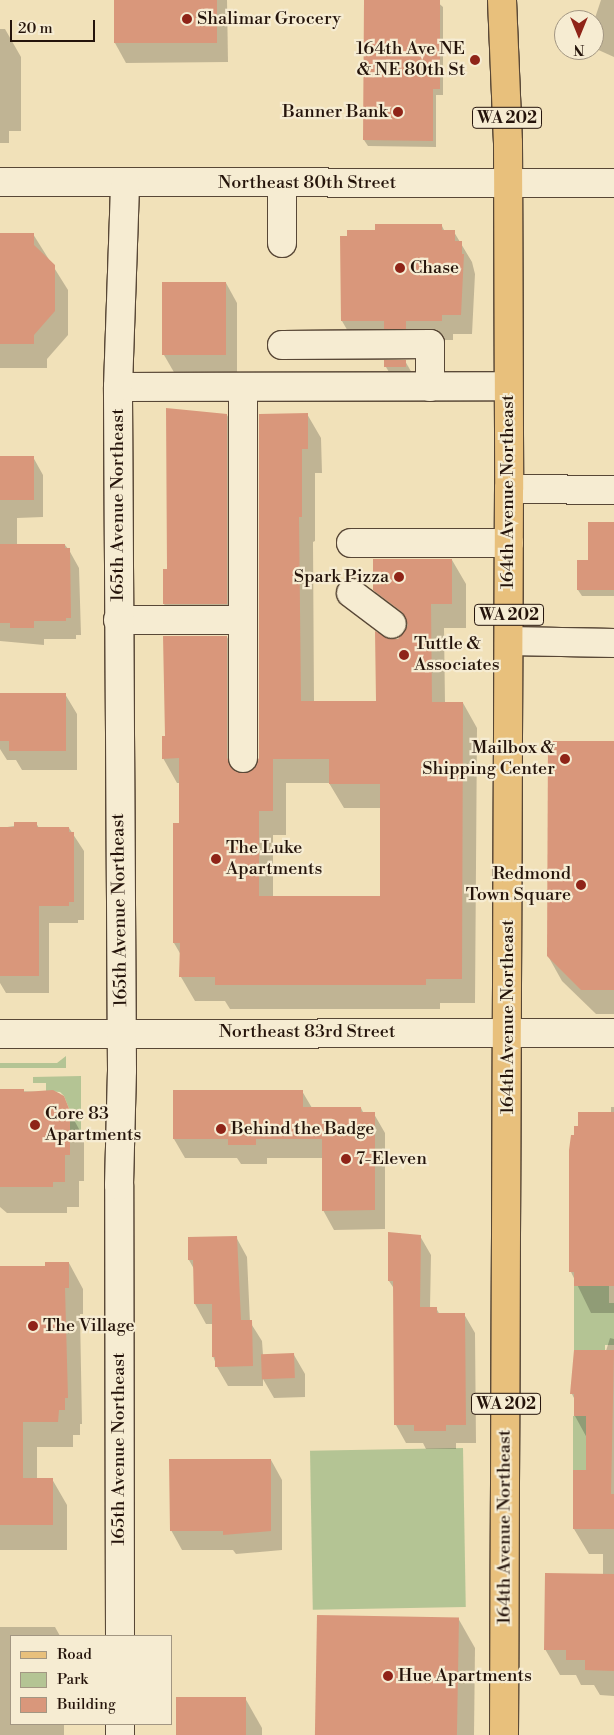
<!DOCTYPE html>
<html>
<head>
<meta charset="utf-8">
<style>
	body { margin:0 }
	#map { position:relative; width:614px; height:1735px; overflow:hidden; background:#f1e1b9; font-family:"Libre Bodoni",serif }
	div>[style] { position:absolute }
	.green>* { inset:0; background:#b4c494; transform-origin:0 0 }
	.shadow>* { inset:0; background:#0003 }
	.building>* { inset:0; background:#d9977b; transform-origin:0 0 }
	.roads { filter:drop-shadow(1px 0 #584736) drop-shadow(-1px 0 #584736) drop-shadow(0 1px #584736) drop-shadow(0 -1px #584736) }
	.minor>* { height:28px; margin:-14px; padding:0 14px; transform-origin:14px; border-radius:14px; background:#f6ecd2 }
	.major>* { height:28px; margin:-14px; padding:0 14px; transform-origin:14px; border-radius:14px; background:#e8c07c }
	.dots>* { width:14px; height:14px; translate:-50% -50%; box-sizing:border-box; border:2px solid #f6ecd2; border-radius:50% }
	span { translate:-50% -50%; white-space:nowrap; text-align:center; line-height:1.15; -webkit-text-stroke:4.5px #f6ecd2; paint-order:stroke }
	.shield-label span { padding:1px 4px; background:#f6ecd2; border:1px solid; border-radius:4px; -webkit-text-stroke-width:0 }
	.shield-label { font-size:16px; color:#25140b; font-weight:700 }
	.poi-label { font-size:18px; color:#25140b }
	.left { translate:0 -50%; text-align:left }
	.right { translate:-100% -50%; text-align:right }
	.street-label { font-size:18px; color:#25140b }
	.legend { position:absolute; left:10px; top:1635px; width:162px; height:90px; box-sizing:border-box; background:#f6ecd2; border:1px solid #a29682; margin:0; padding:6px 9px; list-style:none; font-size:15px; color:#25140b }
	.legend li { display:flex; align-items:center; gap:10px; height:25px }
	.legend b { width:25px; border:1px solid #a29682 }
	.north { position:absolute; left:554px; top:10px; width:50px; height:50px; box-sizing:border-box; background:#f6ecd2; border:1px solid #a29682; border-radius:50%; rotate:180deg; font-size:14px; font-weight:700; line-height:20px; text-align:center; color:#25140b }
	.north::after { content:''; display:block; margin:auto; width:18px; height:22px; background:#8f2418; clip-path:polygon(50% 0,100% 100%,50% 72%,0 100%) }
	.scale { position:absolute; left:10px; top:20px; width:85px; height:22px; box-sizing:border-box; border:2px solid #25140b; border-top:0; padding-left:6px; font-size:15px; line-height:18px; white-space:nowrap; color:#25140b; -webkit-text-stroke:4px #f6ecd2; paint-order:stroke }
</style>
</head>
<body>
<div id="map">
	<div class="green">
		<div style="clip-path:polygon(66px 1056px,66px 1068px,0 1068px,0 1063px,57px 1063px)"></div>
		<div style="clip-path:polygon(81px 1076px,81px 1140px,70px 1140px,70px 1111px,64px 1096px,60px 1092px,46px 1091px,46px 1083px,33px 1083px,33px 1077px)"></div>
		<div style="clip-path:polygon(574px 1286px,609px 1286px,609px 1303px,614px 1303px,614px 1345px,605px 1345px,605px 1350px,574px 1350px)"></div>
		<div style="clip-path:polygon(573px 1416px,612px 1416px,586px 1470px,573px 1470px)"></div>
		<div style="left:463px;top:1448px;width:159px;height:153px;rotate:89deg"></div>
	</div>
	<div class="shadow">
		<div style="clip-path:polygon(115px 0,227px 0,228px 62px,126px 63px,115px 43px)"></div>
		<div style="clip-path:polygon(365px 0,435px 0,443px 7px,443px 95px,436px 95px,436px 147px,368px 146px,364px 140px)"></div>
		<div style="clip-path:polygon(601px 0,614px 0,614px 57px,594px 48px,594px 21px)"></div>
		<div style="clip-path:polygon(0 29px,5px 29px,21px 57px,21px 131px,9px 131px,9px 143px,0 143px)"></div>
		<div style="clip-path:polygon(442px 226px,445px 232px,454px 232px,472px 262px,475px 274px,472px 334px,453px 334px,453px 340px,353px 340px,342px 321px,376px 231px)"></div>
		<div style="clip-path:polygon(0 234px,33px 234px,68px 290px,68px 335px,47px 359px,47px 368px,0 368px)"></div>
		<div style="clip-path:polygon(226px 283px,237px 303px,237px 374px,175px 374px,164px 355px)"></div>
		<div style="clip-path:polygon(405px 361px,416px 380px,397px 386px,386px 367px)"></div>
		<div style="clip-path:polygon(167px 409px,227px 415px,235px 429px,235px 618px,172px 618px,164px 604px,164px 570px,169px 570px)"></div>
		<div style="clip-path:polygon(evenodd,307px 414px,321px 438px,322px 473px,315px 473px,315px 541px,313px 542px,314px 702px,378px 703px,389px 641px,398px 640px,407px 628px,388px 614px,374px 590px,452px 560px,466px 584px,466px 628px,444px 628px,445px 703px,463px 703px,477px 728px,475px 1003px,440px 1003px,440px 1009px,230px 1009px,225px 1001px,195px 1001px,181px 977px,181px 955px,174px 943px,181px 783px,177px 783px,163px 758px,166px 738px,227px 637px,241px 661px,241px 773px,252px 772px,260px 758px,260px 415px,307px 414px,286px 783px,329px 783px,344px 808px,382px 808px,381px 897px,273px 897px,273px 835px,286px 835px,286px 783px)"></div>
		<div style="clip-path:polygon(0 457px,33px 457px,43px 475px,43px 517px,17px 518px,17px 545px,65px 545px,69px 550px,79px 568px,81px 635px,76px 635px,76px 639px,44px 639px,44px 645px,0 641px)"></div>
		<div style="clip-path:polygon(614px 523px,614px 596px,582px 596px,578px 590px,589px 561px)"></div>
		<div style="clip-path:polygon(0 694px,65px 694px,77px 714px,77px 770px,22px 770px,16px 760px,7px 760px,0 749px)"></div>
		<div style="clip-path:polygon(614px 742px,614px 1014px,596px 1014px,562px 981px,548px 956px)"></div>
		<div style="clip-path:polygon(36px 823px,39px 828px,69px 828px,84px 851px,84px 920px,78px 920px,78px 923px,49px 923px,49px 993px,6px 993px,0 983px,0 828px)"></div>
		<div style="clip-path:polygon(0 1090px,59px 1093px,84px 1138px,84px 1181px,79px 1181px,79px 1207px,67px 1207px,67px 1213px,7px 1213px,0 1207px)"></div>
		<div style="clip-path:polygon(302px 1091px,312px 1108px,361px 1108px,364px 1114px,374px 1114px,385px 1133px,385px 1229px,334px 1230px,323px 1210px,323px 1158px,267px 1158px,267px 1164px,241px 1164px,237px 1158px,185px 1158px,174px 1139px)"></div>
		<div style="clip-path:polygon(611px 1107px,614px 1107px,614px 1313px,591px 1313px,571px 1272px,571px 1150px,611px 1114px)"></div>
		<div style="clip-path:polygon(420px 1236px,431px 1255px,430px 1308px,436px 1308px,440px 1315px,464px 1314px,475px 1333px,476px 1443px,456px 1443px,456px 1449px,426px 1449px,423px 1443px,406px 1443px,396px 1425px,395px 1290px,389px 1281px)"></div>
		<div style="clip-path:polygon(236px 1237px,247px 1257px,250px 1322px,262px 1341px,263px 1355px,294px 1355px,305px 1374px,305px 1397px,274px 1398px,263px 1379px,263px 1386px,228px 1386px,217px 1367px,213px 1356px,213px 1324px,206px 1324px,195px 1304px,194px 1269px,189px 1260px)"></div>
		<div style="clip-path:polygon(69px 1263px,83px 1289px,83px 1314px,80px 1314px,82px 1424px,80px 1424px,80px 1435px,73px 1435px,73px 1447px,37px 1447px,37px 1479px,52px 1479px,67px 1505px,67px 1550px,0 1550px,0 1268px,46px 1268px)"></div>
		<div style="clip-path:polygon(610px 1338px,614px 1339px,614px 1696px,600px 1695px,594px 1685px,581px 1685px,576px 1675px,560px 1675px,545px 1649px,603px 1575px,603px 1554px,589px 1554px,574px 1529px,587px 1472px,587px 1438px,575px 1416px,575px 1400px,572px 1394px,606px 1351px)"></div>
		<div style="clip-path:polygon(271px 1460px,282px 1480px,282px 1550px,236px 1554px,233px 1550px,182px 1550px,171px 1530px)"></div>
		<div style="clip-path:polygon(458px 1618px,475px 1648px,474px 1735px,318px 1735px)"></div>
		<div style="clip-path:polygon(0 1627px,55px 1627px,60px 1636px,11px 1636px,11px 1724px,64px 1724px,64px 1735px,0 1735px)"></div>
		<div style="clip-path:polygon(245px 1698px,262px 1728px,262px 1735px,177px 1735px)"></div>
	</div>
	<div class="building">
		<div style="left:114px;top:0;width:103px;height:43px"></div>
		<div style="clip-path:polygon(364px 0,440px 0,440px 89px,433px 89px,433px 141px,363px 140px)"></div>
		<div style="clip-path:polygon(375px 224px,442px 224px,442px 230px,455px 230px,455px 241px,462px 241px,462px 254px,464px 254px,461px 315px,442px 315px,442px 321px,406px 321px,406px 329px,384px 329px,384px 321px,341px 321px,340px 236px,347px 236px,347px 230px,375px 230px)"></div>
		<div style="clip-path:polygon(0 233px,34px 233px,34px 245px,55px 265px,55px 311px,34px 335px,34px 344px,0 344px)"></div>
		<div style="left:162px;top:282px;width:64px;height:73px"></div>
		<div style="left:384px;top:360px;width:22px;height:7px"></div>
		<div style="clip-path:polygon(166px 408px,227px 414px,227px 604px,163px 604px,163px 569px,167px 569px)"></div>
		<div style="clip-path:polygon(evenodd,308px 413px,308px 449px,302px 449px,302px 517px,299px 517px,301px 701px,376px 701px,375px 631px,390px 639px,398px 639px,408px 625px,402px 612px,373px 590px,373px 559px,452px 559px,452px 604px,431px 604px,432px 702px,463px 702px,462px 979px,426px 979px,426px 985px,215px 985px,215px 977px,179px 977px,180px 943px,173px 943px,173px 823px,179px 823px,179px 758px,162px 759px,162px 736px,165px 736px,163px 636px,227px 636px,227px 758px,236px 772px,251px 771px,259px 758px,259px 414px,308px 413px,273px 759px,329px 759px,329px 784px,380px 784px,380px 896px,259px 896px,259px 811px,273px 811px,273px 759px)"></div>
		<div style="left:0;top:456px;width:34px;height:44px"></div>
		<div style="clip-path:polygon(588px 522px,614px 522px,614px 590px,577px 590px,577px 560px,588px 560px)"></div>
		<div style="clip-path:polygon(0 544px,65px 544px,65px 548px,70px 548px,71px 618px,66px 618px,66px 621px,34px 621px,34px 628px,10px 628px,10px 623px,0 623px)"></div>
		<div style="clip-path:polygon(0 693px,66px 693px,66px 751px,9px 751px,9px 741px,0 741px)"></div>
		<div style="clip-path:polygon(548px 741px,614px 741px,614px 990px,581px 990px,547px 956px)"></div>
		<div style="clip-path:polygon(14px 822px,37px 822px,37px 827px,69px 827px,69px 832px,74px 832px,74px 902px,69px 902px,69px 906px,39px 906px,39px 976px,0 976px,0 827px,14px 827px)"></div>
		<div style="clip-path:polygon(0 1089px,24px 1089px,24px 1092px,53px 1090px,64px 1096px,70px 1111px,70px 1155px,65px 1155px,65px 1182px,53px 1182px,53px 1187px,0 1187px)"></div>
		<div style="clip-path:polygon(173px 1090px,303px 1090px,303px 1107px,361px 1107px,361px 1112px,375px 1112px,375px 1210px,322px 1211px,322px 1139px,256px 1139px,256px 1145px,228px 1145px,228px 1139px,173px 1139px)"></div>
		<div style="clip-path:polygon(578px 1112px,614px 1112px,614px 1286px,574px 1286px,574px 1272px,569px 1272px,569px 1150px,571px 1135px,574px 1135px,574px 1126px,578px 1126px)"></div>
		<div style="clip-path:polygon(388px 1232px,421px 1235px,420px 1307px,437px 1307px,437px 1313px,465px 1313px,466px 1425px,446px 1425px,446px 1431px,414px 1431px,414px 1425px,394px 1425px,393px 1281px,388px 1281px)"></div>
		<div style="clip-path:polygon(237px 1236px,241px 1320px,252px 1320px,253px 1366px,215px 1367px,215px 1357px,212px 1357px,212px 1304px,194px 1304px,193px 1260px,188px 1260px,188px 1237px)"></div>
		<div style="clip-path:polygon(45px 1262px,69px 1262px,69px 1288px,65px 1288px,68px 1398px,65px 1398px,65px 1410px,59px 1410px,58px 1422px,23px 1422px,23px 1478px,53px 1478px,53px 1525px,0 1525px,0 1266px,45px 1266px)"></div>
		<div style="clip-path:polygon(574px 1350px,614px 1350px,611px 1494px,614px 1494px,614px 1529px,573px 1529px,573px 1470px,586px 1470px,586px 1416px,574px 1416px,574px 1394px,570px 1394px)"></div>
		<div style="left:294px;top:1353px;width:25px;height:33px;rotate:88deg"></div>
		<div style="clip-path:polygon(169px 1459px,271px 1459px,271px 1531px,223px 1535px,223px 1531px,170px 1531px)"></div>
		<div style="clip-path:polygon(545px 1573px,614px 1574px,614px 1671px,585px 1670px,585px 1660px,566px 1660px,566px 1650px,544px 1650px)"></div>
		<div style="left:317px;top:1615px;width:142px;height:120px;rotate:1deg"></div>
		<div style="left:176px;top:1697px;width:70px;height:38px"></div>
	</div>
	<div class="roads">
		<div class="minor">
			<div style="left:0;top:182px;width:614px;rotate:0.09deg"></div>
			<div style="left:282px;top:183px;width:60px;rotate:90deg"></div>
			<div style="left:282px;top:345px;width:148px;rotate:-0.4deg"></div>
			<div style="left:430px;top:344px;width:43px;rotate:90deg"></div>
			<div style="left:118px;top:387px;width:390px;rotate:-0.1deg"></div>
			<div style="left:243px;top:387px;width:371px;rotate:90deg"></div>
			<div style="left:509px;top:489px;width:105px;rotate:0.5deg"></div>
			<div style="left:351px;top:543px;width:158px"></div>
			<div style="left:351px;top:593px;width:51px;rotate:37.1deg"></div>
			<div style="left:118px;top:620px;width:125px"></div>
			<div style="left:509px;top:641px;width:105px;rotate:1.1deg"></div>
			<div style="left:0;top:1034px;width:614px;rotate:-0.09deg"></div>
			<div style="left:120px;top:1636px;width:451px;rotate:-90.1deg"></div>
			<div style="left:119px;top:1185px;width:115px;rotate:-88.5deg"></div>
			<div style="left:122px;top:1070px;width:683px;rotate:-90.34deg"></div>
			<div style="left:118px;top:387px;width:204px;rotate:-88deg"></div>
			<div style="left:120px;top:1724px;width:11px;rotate:90deg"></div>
		</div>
		<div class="major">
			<div style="left:502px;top:0;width:143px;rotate:87.6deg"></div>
			<div style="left:508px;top:143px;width:346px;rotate:89.8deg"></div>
			<div style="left:509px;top:489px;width:1246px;rotate:90.23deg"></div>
		</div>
	</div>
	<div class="dots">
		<div style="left:187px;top:19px;background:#8f2418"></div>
		<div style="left:475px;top:60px;background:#8f2418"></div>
		<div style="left:398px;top:112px;background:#8f2418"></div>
		<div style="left:400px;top:268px;background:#8f2418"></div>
		<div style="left:399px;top:577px;background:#8f2418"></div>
		<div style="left:404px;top:655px;background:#8f2418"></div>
		<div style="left:565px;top:759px;background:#8f2418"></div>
		<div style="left:216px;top:859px;background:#8f2418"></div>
		<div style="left:581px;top:885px;background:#8f2418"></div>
		<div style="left:35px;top:1125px;background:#8f2418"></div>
		<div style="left:221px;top:1129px;background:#8f2418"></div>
		<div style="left:346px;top:1159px;background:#8f2418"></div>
		<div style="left:33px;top:1326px;background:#8f2418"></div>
		<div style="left:388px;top:1676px;background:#8f2418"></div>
	</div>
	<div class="shield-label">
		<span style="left:507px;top:118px">WA 202</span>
		<span style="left:509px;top:615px">WA 202</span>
		<span style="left:506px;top:1404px">WA 202</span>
	</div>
	<div class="poi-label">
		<span class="left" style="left:197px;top:19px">Shalimar Grocery</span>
		<span class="right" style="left:465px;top:60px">164th Ave NE<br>&amp; NE 80th St</span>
		<span class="right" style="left:388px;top:112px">Banner Bank</span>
		<span class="left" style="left:410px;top:268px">Chase</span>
		<span class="right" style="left:389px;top:577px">Spark Pizza</span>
		<span class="left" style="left:414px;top:655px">Tuttle &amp;<br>Associates</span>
		<span class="right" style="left:555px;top:759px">Mailbox &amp;<br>Shipping Center</span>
		<span class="left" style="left:226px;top:859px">The Luke<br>Apartments</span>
		<span class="right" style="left:571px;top:885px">Redmond<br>Town Square</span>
		<span class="left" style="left:45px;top:1125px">Core 83<br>Apartments</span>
		<span class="left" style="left:231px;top:1129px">Behind the Badge</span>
		<span class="left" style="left:356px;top:1159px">7-Eleven</span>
		<span class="left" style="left:43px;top:1326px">The Village</span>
		<span class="left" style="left:398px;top:1676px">Hue Apartments</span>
	</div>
	<div class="street-label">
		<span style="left:307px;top:183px">Northeast 80th Street</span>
		<span style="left:508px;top:492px;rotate:-90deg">164th Avenue Northeast</span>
		<span style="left:118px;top:505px;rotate:-90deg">165th Avenue Northeast</span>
		<span style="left:120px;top:910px;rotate:-91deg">165th Avenue Northeast</span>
		<span style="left:508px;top:1017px;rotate:-90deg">164th Avenue Northeast</span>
		<span style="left:307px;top:1032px">Northeast 83rd Street</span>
		<span style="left:119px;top:1449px;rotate:-90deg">165th Avenue Northeast</span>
		<span style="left:505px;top:1527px;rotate:-90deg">164th Avenue Northeast</span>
	</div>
	<ul class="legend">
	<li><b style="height:6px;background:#e8c07c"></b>Road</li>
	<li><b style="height:14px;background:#b4c494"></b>Park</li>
	<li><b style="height:14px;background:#d9977b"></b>Building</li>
	</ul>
	<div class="north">N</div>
	<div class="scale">20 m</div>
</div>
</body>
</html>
